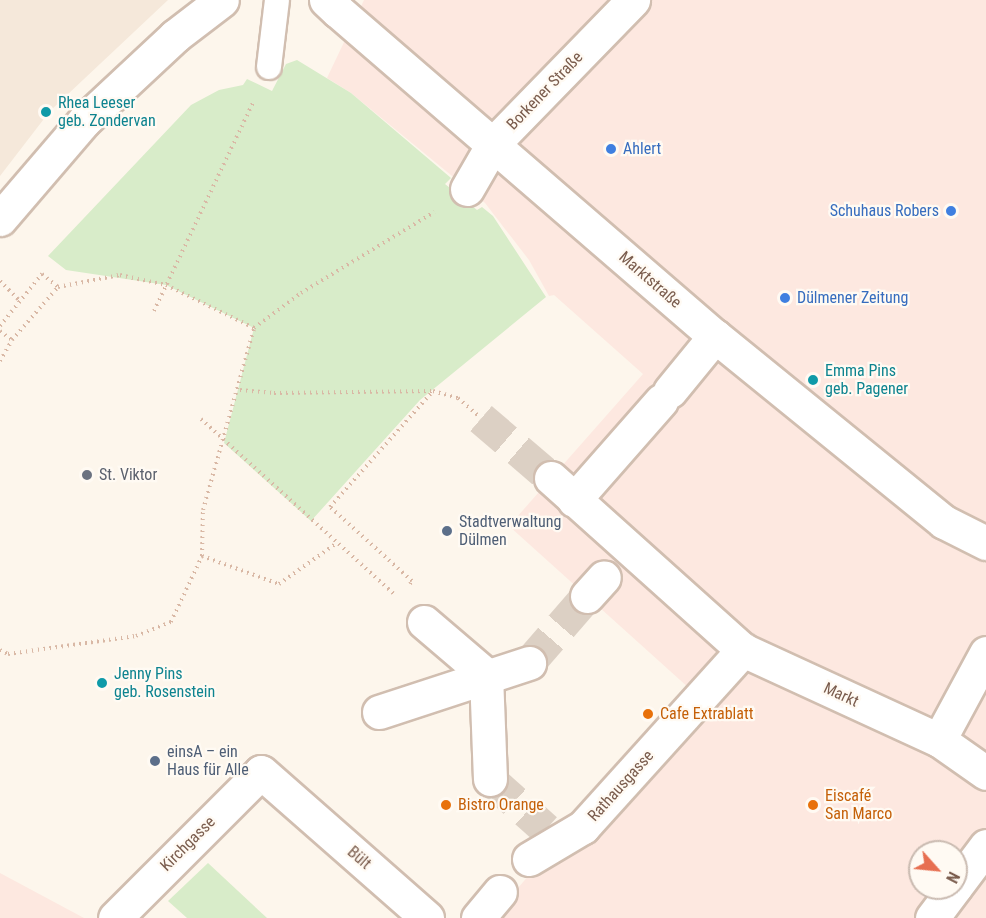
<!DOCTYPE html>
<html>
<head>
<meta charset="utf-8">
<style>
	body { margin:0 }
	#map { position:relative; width:986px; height:918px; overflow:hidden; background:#fdf6ec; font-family:"Roboto Condensed",sans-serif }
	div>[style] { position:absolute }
	.residential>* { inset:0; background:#f5e8da }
	.commercial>* { inset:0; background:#fde8e0 }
	.green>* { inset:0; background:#d8ecc9 }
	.pedestrian-tunnel>* { height:33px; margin-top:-16.5px; transform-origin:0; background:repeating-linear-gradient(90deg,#dcd0c4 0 33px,transparent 0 49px) }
	.path>* { height:4px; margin-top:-2px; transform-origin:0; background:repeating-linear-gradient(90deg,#d9b8a5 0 1.5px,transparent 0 6px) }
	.roads { filter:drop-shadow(2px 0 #d1beb0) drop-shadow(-2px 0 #d1beb0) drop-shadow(0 2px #d1beb0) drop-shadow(0 -2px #d1beb0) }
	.service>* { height:24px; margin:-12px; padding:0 12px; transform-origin:12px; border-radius:12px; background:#fff }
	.pedestrian>* { height:33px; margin:-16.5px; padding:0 16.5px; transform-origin:16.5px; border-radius:16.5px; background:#fff }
	.minor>* { height:33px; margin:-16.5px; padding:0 16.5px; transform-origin:16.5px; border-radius:16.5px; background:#fff }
	.tertiary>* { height:33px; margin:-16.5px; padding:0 16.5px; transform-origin:16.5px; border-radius:16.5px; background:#fff }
	.dots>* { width:16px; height:16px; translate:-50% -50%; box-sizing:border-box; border:3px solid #fffaf3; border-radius:50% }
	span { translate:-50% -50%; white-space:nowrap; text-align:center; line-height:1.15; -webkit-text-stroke:4.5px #fffaf3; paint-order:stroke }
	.street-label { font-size:16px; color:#7a5c4d }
	.culture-label { font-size:16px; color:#0d838f }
	.left { translate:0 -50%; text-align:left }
	.shop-label { font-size:16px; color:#366cbe }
	.right { translate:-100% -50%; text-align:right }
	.worship-label { font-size:16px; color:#5b616d }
	.service-label { font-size:16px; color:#4e5e75 }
	.food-label { font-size:16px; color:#c56008 }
	.north { position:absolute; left:908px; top:840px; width:60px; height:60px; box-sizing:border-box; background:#fffaf3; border:2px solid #cabbb1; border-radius:50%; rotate:117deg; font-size:16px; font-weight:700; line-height:24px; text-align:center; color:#7a5c4d }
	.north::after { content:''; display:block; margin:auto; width:21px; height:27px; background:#e76f51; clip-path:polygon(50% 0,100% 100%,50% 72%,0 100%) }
</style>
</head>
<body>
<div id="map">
	<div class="residential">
		<div style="clip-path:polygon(0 0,168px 0,50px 111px,0 176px)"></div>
	</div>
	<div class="commercial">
		<div style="clip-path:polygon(evenodd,364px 0,986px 0,986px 918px,492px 918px,690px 689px,509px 526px,643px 374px,554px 295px,549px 296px,529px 260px,485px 203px,351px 93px,327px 78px,364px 0,920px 852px,956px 852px,956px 888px,920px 888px,920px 852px)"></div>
		<div style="clip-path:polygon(0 873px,84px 918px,0 918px)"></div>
	</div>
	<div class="green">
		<div style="clip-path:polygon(297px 60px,351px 93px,451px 178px,445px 184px,460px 196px,477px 210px,482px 207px,493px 216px,546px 297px,420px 400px,311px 521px,224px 443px,254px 328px,166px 285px,66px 270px,48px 256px,191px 105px,219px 90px,243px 85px,247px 79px,272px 91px,286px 64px)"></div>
		<div style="clip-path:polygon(208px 863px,267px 918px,187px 918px,168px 901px)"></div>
	</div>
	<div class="pedestrian-tunnel">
		<div style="left:481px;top:418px;width:92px;rotate:40.6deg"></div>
		<div style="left:529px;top:663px;width:89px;rotate:-49.1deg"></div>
		<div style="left:490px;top:779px;width:75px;rotate:41.8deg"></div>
	</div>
	<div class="path">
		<div style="left:0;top:281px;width:28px;rotate:45deg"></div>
		<div style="left:154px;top:311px;width:233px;rotate:-64.6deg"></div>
		<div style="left:0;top:326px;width:67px;rotate:-51.1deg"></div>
		<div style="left:42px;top:274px;width:21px;rotate:39deg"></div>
		<div style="left:0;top:331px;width:15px;rotate:37deg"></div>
		<div style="left:0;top:361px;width:24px;rotate:-60deg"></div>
		<div style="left:12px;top:340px;width:70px;rotate:-49deg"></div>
		<div style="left:58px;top:287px;width:63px;rotate:-11deg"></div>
		<div style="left:120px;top:275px;width:47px;rotate:12.3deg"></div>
		<div style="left:166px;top:285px;width:98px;rotate:26deg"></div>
		<div style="left:240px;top:390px;width:34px;rotate:5deg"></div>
		<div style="left:274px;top:393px;width:159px;rotate:-0.7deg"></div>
		<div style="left:433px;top:391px;width:26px;rotate:16deg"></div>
		<div style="left:458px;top:398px;width:30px;rotate:41deg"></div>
		<div style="left:201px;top:419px;width:262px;rotate:42.2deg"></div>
		<div style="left:202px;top:556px;width:82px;rotate:20deg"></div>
		<div style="left:279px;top:584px;width:71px;rotate:-35.3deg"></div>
		<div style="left:410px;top:584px;width:4px;rotate:-56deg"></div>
		<div style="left:412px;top:581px;width:110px;rotate:-137.9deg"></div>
		<div style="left:330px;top:507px;width:155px;rotate:-48.4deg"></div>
		<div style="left:0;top:650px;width:9px;rotate:27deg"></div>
		<div style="left:8px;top:654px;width:129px;rotate:-8deg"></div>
		<div style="left:136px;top:636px;width:38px;rotate:-22deg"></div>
		<div style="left:171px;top:622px;width:73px;rotate:-64.8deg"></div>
		<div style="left:202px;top:556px;width:46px;rotate:-88.8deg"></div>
		<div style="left:203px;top:510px;width:189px;rotate:-74.3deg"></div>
		<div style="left:254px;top:328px;width:59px;rotate:-36.7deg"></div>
		<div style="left:301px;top:293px;width:156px;rotate:-31.3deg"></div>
	</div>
	<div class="roads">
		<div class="service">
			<div style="left:269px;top:67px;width:67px;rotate:-83.2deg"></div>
		</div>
		<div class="pedestrian">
			<div style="left:338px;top:11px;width:498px;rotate:40.8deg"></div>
			<div style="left:715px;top:336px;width:295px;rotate:39.1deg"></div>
			<div style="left:944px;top:522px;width:47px;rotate:26.6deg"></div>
			<div style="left:467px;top:189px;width:52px;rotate:-60deg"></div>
			<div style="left:493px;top:144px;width:201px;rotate:-45.8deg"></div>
			<div style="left:670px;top:391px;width:71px;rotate:-50.7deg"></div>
			<div style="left:551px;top:478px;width:258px;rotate:41.9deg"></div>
			<div style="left:743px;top:650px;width:216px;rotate:24.7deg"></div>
			<div style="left:574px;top:500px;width:132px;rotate:-48.7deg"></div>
			<div style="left:587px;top:596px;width:25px;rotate:-48deg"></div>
			<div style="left:424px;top:622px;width:82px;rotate:40.5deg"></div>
			<div style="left:486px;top:675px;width:104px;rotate:87.8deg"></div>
			<div style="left:986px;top:653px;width:99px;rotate:118.4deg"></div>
			<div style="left:939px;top:740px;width:57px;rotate:35.1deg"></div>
			<div style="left:379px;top:712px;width:158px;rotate:-18.1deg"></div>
			<div style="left:529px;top:859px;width:63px;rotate:-30.7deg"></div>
			<div style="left:583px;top:827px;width:239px;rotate:-47.9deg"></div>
			<div style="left:956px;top:886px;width:50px;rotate:-53.1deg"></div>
			<div style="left:478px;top:918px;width:34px;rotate:-50deg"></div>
			<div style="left:932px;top:918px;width:38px;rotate:-53deg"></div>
		</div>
		<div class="minor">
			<div style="left:326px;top:0;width:16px;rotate:43deg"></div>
			<div style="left:115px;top:918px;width:206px;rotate:-45deg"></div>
			<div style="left:261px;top:772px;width:221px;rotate:41.3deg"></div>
		</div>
		<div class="tertiary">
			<div style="left:0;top:219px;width:129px;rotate:-49.4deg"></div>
			<div style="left:84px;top:121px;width:125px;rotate:-43deg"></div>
			<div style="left:175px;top:36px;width:59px;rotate:-37.5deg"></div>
		</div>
	</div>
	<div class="dots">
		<div style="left:46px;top:112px;background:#0f9aa8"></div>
		<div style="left:611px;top:149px;background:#3f7fe0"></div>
		<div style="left:951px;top:211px;background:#3f7fe0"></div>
		<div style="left:785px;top:298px;background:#3f7fe0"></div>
		<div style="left:813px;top:380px;background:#0f9aa8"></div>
		<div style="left:87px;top:475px;background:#6b7280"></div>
		<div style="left:447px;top:531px;background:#5c6f8a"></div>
		<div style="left:102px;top:683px;background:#0f9aa8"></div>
		<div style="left:648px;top:714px;background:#e8710a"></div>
		<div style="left:155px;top:761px;background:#5c6f8a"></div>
		<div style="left:446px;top:805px;background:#e8710a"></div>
		<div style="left:813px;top:805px;background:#e8710a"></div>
	</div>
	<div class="street-label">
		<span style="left:545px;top:91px;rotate:-46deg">Borkener Straße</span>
		<span style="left:650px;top:280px;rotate:41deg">Marktstraße</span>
		<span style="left:841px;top:695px;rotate:25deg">Markt</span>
		<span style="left:621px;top:786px;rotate:-48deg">Rathausgasse</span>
		<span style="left:188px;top:844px;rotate:-45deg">Kirchgasse</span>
		<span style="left:359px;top:858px;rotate:41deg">Bült</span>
	</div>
	<div class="culture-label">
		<span class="left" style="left:58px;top:112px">Rhea Leeser<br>geb. Zondervan</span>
		<span class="left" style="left:825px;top:380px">Emma Pins<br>geb. Pagener</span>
		<span class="left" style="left:114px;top:683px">Jenny Pins<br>geb. Rosenstein</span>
	</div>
	<div class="shop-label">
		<span class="left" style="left:623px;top:149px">Ahlert</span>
		<span class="right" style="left:939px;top:211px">Schuhaus Robers</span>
		<span class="left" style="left:797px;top:298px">Dülmener Zeitung</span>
	</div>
	<div class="worship-label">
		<span class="left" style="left:99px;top:475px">St. Viktor</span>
	</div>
	<div class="service-label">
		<span class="left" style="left:459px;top:531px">Stadtverwaltung<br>Dülmen</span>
		<span class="left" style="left:167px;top:761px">einsA – ein<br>Haus für Alle</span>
	</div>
	<div class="food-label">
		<span class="left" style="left:660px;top:714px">Cafe Extrablatt</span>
		<span class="left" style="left:825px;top:805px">Eiscafé<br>San Marco</span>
		<span class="left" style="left:458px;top:805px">Bistro Orange</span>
	</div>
	<div class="north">N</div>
</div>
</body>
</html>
